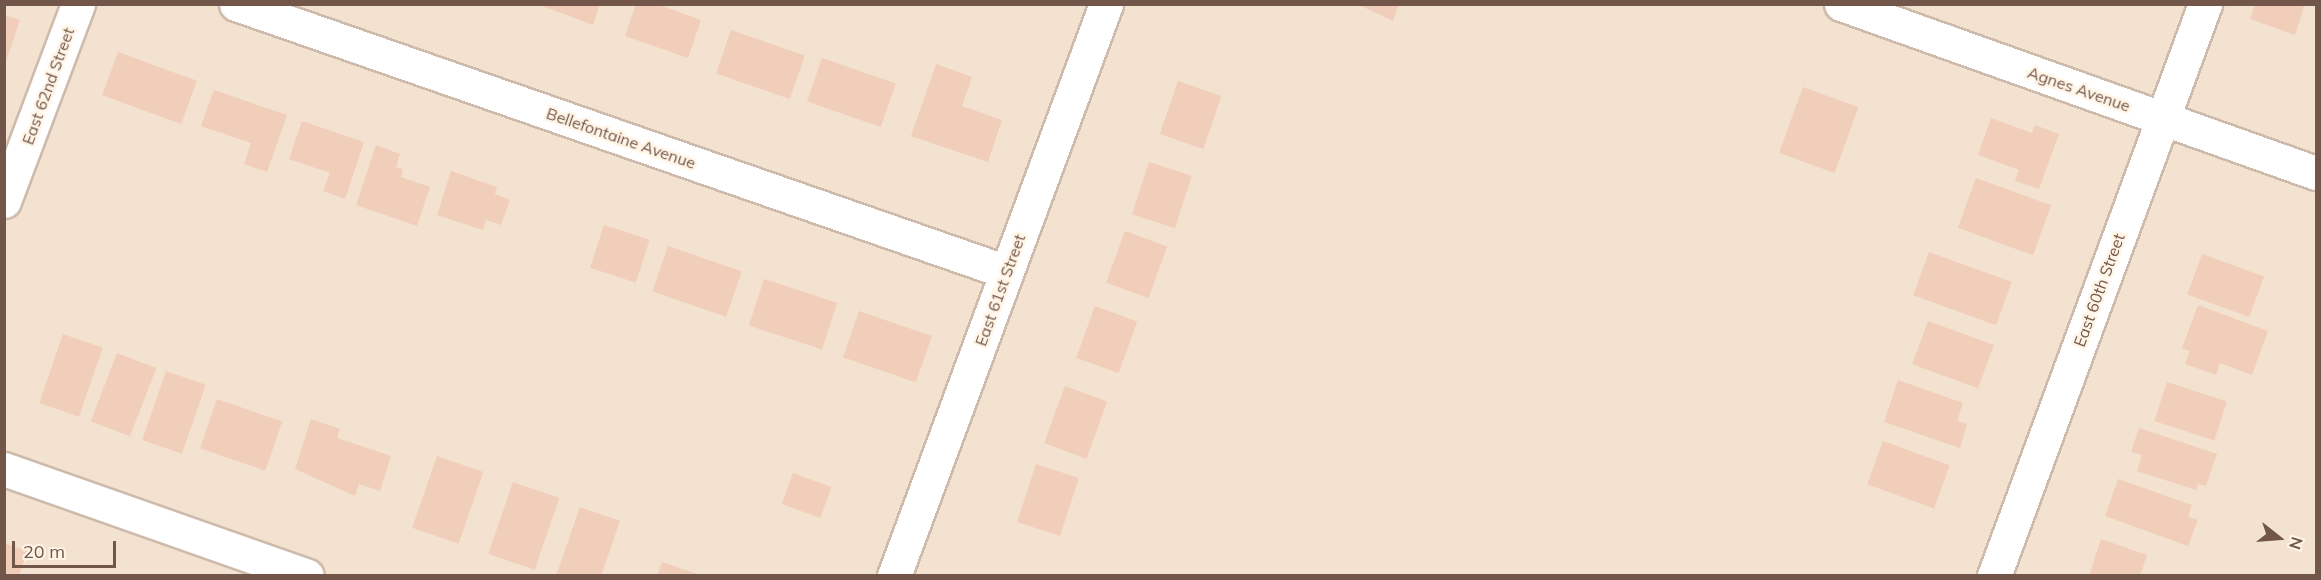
<!DOCTYPE html>
<html>
<head>
<meta charset="utf-8">
<style>
	body { margin:0 }
	#map { position:relative; width:2321px; height:580px; overflow:hidden; background:#fbf0e1; font-family:Mulish,sans-serif }
	div>[style] { position:absolute }
	.residential>* { inset:0; background:#f3e2d0; transform-origin:0 0 }
	.building>* { inset:0; background:#f0ceba; transform-origin:0 0 }
	.roads { filter:drop-shadow(2px 0 #cebaab) drop-shadow(-2px 0 #cebaab) drop-shadow(0 2px #cebaab) drop-shadow(0 -2px #cebaab) }
	.minor>* { height:33px; margin:-16.5px; padding:0 16.5px; transform-origin:16.5px; border-radius:16.5px; background:#fff }
	span { translate:-50% -50%; white-space:nowrap; text-align:center; line-height:1.15; -webkit-text-stroke:5px #fff5e7; paint-order:stroke }
	.street-label { font-size:16px; color:#725649 }
	.frame { position:absolute; inset:0; border:6px solid #725649; pointer-events:none }
	.north { position:absolute; left:2249px; top:508px; width:60px; height:60px; -webkit-text-stroke:4px #fff5e7; paint-order:stroke; rotate:107deg; font-size:16px; font-weight:700; line-height:24px; text-align:center; color:#725649 }
	.north::after { content:''; display:block; margin:auto; width:21px; height:27px; background:#725649; clip-path:polygon(50% 0,100% 100%,50% 72%,0 100%) }
	.scale { position:absolute; left:12px; top:541px; width:104px; height:27px; box-sizing:border-box; border:3px solid #725649; border-top:0; padding-left:8px; font-size:18px; line-height:21px; white-space:nowrap; color:#725649; -webkit-text-stroke:4px #fff5e7; paint-order:stroke }
</style>
</head>
<body>
<div id="map">
	<div class="residential">
		<div style="left:5px;top:5px;width:2311px;height:570px"></div>
	</div>
	<div class="building">
		<div style="clip-path:polygon(537px 4px,600px 4px,593px 25px)"></div>
		<div style="clip-path:polygon(636px 4px,657px 4px,701px 20px,688px 58px,625px 36px)"></div>
		<div style="clip-path:polygon(1357px 4px,1399px 4px,1393px 21px)"></div>
		<div style="clip-path:polygon(2255px 4px,2305px 4px,2295px 35px,2250px 19px)"></div>
		<div style="clip-path:polygon(4px 15px,20px 20px,5px 64px,4px 64px)"></div>
		<div style="left:731px;top:30px;width:78px;height:46px;rotate:19deg"></div>
		<div style="left:118px;top:52px;width:84px;height:46px;rotate:20deg"></div>
		<div style="left:822px;top:58px;width:78px;height:46px;rotate:19deg"></div>
		<div style="clip-path:polygon(936px 64px,972px 77px,962px 106px,1002px 120px,988px 162px,911px 136px)"></div>
		<div style="left:1178px;top:81px;width:46px;height:56px;rotate:19deg"></div>
		<div style="left:1803px;top:87px;width:59px;height:70px;rotate:20deg"></div>
		<div style="clip-path:polygon(214px 90px,287px 115px,267px 172px,244px 164px,251px 143px,201px 126px)"></div>
		<div style="clip-path:polygon(1991px 118px,2032px 133px,2035px 125px,2059px 134px,2039px 189px,2015px 181px,2019px 170px,1978px 155px)"></div>
		<div style="clip-path:polygon(302px 121px,364px 142px,345px 199px,323px 191px,330px 173px,289px 159px)"></div>
		<div style="clip-path:polygon(376px 145px,400px 154px,396px 167px,403px 169px,401px 177px,430px 187px,417px 226px,356px 205px)"></div>
		<div style="left:1149px;top:162px;width:45px;height:55px;rotate:18deg"></div>
		<div style="clip-path:polygon(451px 171px,497px 187px,495px 194px,510px 200px,501px 225px,486px 220px,483px 230px,437px 215px)"></div>
		<div style="left:1976px;top:178px;width:80px;height:53px;rotate:20deg"></div>
		<div style="left:604px;top:225px;width:48px;height:45px;rotate:18deg"></div>
		<div style="left:1125px;top:231px;width:45px;height:55px;rotate:20deg"></div>
		<div style="left:668px;top:246px;width:78px;height:48px;rotate:19deg"></div>
		<div style="left:1929px;top:252px;width:88px;height:46px;rotate:20deg"></div>
		<div style="left:2202px;top:254px;width:66px;height:43px;rotate:20deg"></div>
		<div style="left:764px;top:279px;width:77px;height:49px;rotate:18deg"></div>
		<div style="clip-path:polygon(2198px 305px,2268px 331px,2252px 375px,2220px 363px,2216px 375px,2185px 364px,2190px 351px,2182px 348px)"></div>
		<div style="left:1095px;top:306px;width:45px;height:55px;rotate:20deg"></div>
		<div style="left:859px;top:311px;width:77px;height:49px;rotate:19deg"></div>
		<div style="left:1928px;top:321px;width:70px;height:46px;rotate:20deg"></div>
		<div style="left:63px;top:334px;width:42px;height:73px;rotate:19deg"></div>
		<div style="left:117px;top:353px;width:42px;height:73px;rotate:21deg"></div>
		<div style="left:166px;top:371px;width:42px;height:73px;rotate:19deg"></div>
		<div style="clip-path:polygon(1898px 380px,1963px 403px,1957px 421px,1967px 424px,1960px 448px,1884px 422px)"></div>
		<div style="left:2167px;top:382px;width:63px;height:41px;rotate:18deg"></div>
		<div style="left:1065px;top:386px;width:45px;height:61px;rotate:20deg"></div>
		<div style="left:217px;top:399px;width:69px;height:52px;rotate:19deg"></div>
		<div style="clip-path:polygon(311px 419px,340px 429px,337px 438px,391px 456px,380px 491px,359px 484px,355px 496px,295px 469px)"></div>
		<div style="clip-path:polygon(2139px 428px,2217px 454px,2206px 486px,2198px 484px,2196px 490px,2137px 471px,2142px 455px,2131px 452px)"></div>
		<div style="left:1883px;top:441px;width:71px;height:46px;rotate:20deg"></div>
		<div style="left:437px;top:456px;width:49px;height:76px;rotate:19deg"></div>
		<div style="left:1036px;top:464px;width:45px;height:61px;rotate:18deg"></div>
		<div style="left:793px;top:473px;width:41px;height:33px;rotate:20deg"></div>
		<div style="clip-path:polygon(2118px 479px,2192px 505px,2188px 517px,2198px 520px,2188px 546px,2105px 516px)"></div>
		<div style="left:513px;top:482px;width:49px;height:76px;rotate:19deg"></div>
		<div style="clip-path:polygon(580px 507px,620px 521px,601px 576px,556px 576px)"></div>
		<div style="clip-path:polygon(2101px 539px,2147px 555px,2140px 576px,2089px 576px)"></div>
		<div style="clip-path:polygon(4px 543px,27px 551px,19px 576px,4px 576px)"></div>
		<div style="clip-path:polygon(662px 562px,700px 575px,700px 576px,657px 576px)"></div>
	</div>
	<div class="roads">
		<div class="minor">
			<div style="left:236px;top:4px;width:816px;rotate:19.17deg"></div>
			<div style="left:1841px;top:4px;width:504px;rotate:19.59deg"></div>
			<div style="left:4px;top:201px;width:210px;rotate:-69.4deg"></div>
			<div style="left:4px;top:469px;width:321px;rotate:19.4deg"></div>
			<div style="left:894px;top:576px;width:610px;rotate:-69.66deg"></div>
			<div style="left:1994px;top:576px;width:610px;rotate:-69.75deg"></div>
		</div>
	</div>
	<div class="street-label">
		<span style="left:48px;top:86px;rotate:-70deg">East 62nd Street</span>
		<span style="left:2079px;top:89px;rotate:19deg">Agnes Avenue</span>
		<span style="left:621px;top:138px;rotate:19deg">Bellefontaine Avenue</span>
		<span style="left:1000px;top:290px;rotate:-70deg">East 61st Street</span>
		<span style="left:2099px;top:290px;rotate:-70deg">East 60th Street</span>
	</div>
	<div class="frame"></div>
	<div class="north">N</div>
	<div class="scale">20 m</div>
</div>
</body>
</html>
